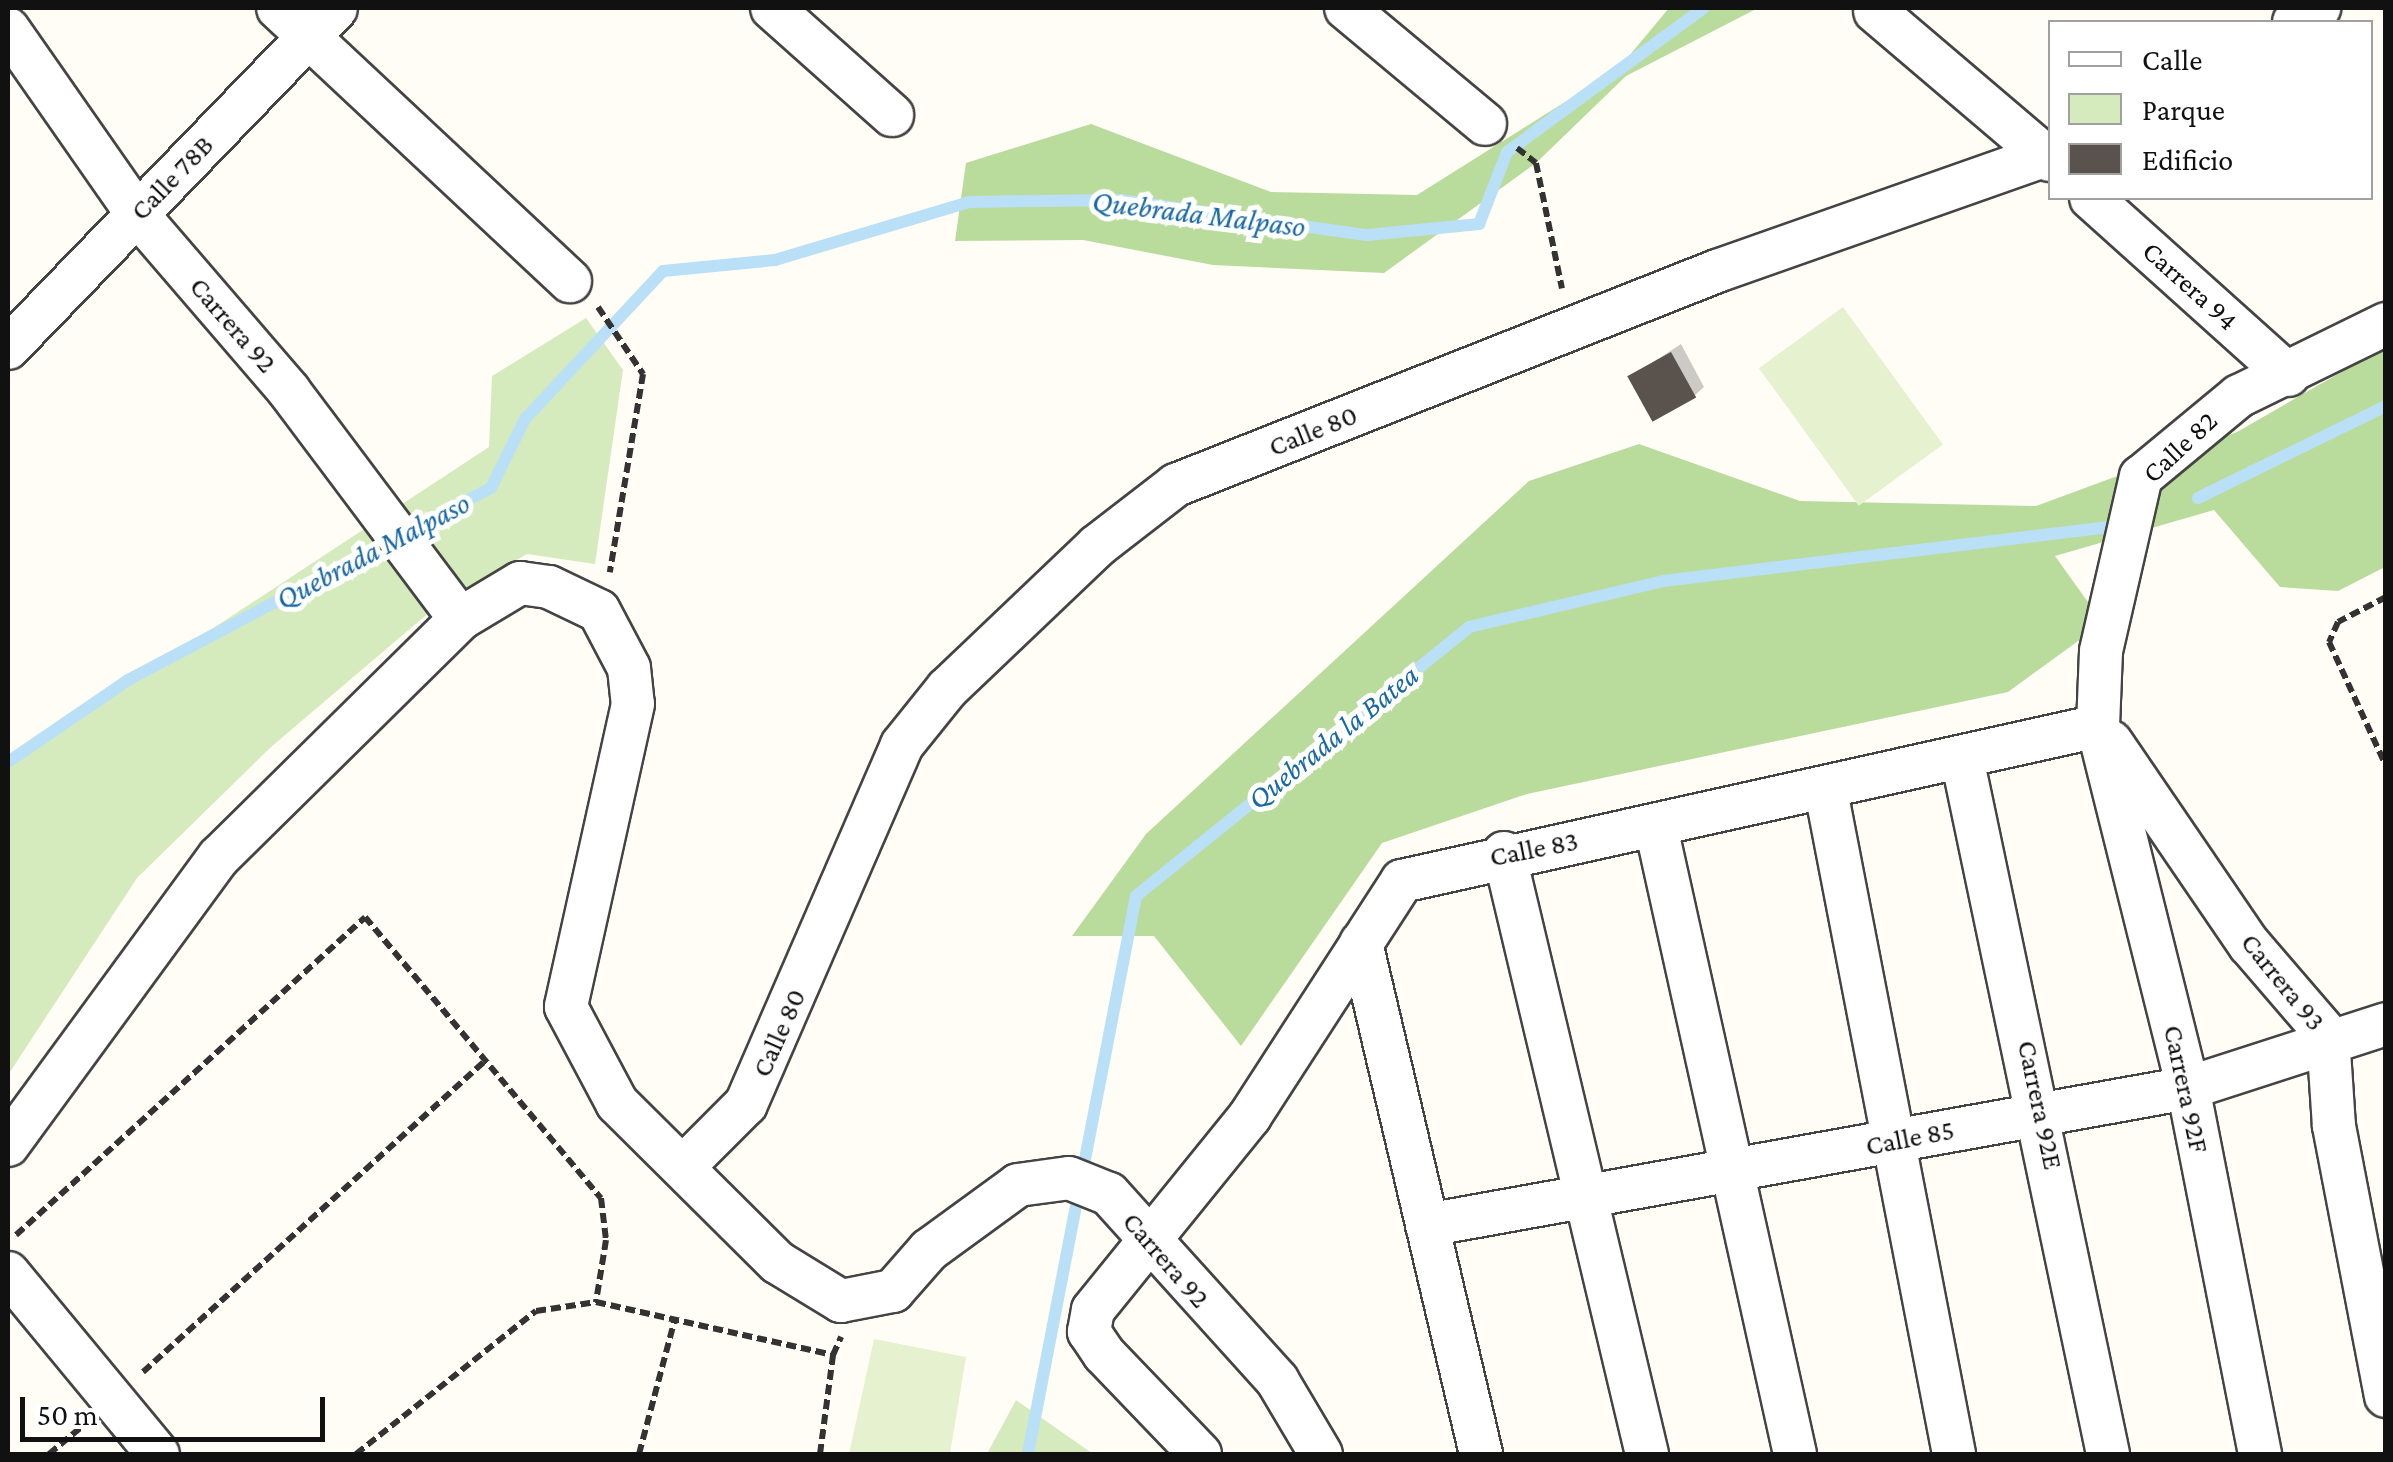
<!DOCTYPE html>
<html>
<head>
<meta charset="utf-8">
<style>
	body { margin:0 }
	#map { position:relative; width:2393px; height:1462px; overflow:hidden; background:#fffdf5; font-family:"Crimson Pro",serif }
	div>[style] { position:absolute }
	.green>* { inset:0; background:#d5ebbd }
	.forest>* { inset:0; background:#b9dc9c }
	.pitch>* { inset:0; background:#e6f2cf; transform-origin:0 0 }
	.shadow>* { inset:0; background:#0003 }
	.stream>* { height:12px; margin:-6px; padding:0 6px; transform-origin:6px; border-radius:6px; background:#b9e0f7 }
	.building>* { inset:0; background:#5a524d; transform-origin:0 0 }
	.path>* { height:6px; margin-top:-3px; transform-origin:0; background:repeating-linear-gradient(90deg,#333 0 10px,transparent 0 15px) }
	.roads { filter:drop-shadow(2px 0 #444) drop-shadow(-2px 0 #444) drop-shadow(0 2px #444) drop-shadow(0 -2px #444) }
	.minor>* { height:42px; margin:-21px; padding:0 21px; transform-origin:21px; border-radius:21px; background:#fff }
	span { translate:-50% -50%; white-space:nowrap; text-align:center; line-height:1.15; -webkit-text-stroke:10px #fff; paint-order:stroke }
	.street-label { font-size:28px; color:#111 }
	.water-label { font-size:30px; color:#1768a6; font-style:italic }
	.frame { position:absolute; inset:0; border:10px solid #111; pointer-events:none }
	.legend { position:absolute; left:2048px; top:20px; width:325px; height:180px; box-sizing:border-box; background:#fff; border:2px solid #a0a0a0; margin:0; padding:12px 18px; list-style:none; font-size:30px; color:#111 }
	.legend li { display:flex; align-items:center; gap:20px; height:50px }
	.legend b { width:50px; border:2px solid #a0a0a0 }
	.scale { position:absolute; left:20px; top:1397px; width:305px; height:45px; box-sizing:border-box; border:5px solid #111; border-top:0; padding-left:12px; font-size:30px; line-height:35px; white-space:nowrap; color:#111; -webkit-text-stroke:8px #fff; paint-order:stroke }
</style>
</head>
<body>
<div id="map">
	<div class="green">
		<div style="clip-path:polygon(586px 318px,623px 370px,595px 564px,527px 554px,438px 605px,271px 747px,137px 878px,8px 1075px,8px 763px,489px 447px,492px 376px)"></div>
		<div style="clip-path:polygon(1016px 1400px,1093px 1454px,987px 1454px)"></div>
	</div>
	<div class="forest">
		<div style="clip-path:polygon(1669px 8px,1758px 8px,1626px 76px,1536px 163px,1384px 273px,1213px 265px,1083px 240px,955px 241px,966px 163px,1091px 124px,1271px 192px,1417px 195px,1619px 68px)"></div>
		<div style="clip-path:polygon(2385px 347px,2385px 567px,2338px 591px,2280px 587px,2214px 510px,2055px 556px,2103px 623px,2008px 692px,1527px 794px,1382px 843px,1241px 1046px,1154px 936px,1072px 936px,1146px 834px,1529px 481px,1639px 444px,1800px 501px,2036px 506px,2237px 432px)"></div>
	</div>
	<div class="pitch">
		<div style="left:1843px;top:307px;width:170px;height:104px;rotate:54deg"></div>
		<div style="clip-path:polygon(874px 1339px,966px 1357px,950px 1454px,849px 1454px)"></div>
	</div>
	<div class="shadow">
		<div style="clip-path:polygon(1681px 344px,1704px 387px,1694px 396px,1630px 377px)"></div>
	</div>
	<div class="stream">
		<div style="left:2198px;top:498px;width:209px;rotate:-26.1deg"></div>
		<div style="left:8px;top:762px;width:145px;rotate:-34.3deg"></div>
		<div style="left:128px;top:680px;width:411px;rotate:-27.9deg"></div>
		<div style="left:491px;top:488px;width:77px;rotate:-63.8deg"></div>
		<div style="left:525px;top:419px;width:202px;rotate:-47deg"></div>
		<div style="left:663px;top:271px;width:113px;rotate:-5.6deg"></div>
		<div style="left:775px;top:260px;width:202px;rotate:-16.6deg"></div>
		<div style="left:969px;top:202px;width:151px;rotate:-0.8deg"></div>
		<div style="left:1120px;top:200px;width:249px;rotate:8.1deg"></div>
		<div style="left:1367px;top:235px;width:113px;rotate:-5.6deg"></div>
		<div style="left:1479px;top:224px;width:77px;rotate:-68.7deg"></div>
		<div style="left:1507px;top:152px;width:244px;rotate:-36.2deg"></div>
		<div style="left:1028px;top:1454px;width:568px;rotate:-79.05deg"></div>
		<div style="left:1136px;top:896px;width:428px;rotate:-38.9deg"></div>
		<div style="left:1469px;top:627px;width:199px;rotate:-13.3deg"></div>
		<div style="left:1663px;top:581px;width:449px;rotate:-6.9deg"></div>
	</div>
	<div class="building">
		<div style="left:1671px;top:352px;width:52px;height:50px;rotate:61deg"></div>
	</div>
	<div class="path">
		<div style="left:1517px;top:148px;width:24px;rotate:38deg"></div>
		<div style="left:1536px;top:163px;width:128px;rotate:78.3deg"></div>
		<div style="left:598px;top:307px;width:81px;rotate:56.1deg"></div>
		<div style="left:643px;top:374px;width:201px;rotate:99.5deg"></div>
		<div style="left:2386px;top:597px;width:54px;rotate:152.5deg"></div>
		<div style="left:2338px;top:622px;width:22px;rotate:114deg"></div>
		<div style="left:2329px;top:642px;width:136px;rotate:65.3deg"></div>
		<div style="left:16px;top:1235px;width:472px;rotate:-42.3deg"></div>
		<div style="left:365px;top:917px;width:367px;rotate:50deg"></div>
		<div style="left:601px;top:1198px;width:42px;rotate:83.2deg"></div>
		<div style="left:606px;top:1240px;width:63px;rotate:99.2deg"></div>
		<div style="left:143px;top:1372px;width:464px;rotate:-42.3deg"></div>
		<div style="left:49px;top:1454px;width:47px;rotate:-39.8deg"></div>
		<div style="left:356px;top:1454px;width:230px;rotate:-38.5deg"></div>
		<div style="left:536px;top:1311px;width:61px;rotate:-8.5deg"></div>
		<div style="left:596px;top:1302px;width:243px;rotate:12.6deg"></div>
		<div style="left:833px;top:1355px;width:20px;rotate:-66deg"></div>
		<div style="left:639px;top:1454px;width:140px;rotate:-75.1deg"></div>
		<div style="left:820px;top:1454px;width:100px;rotate:-82.5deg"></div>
	</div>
	<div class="roads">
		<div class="minor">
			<div style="left:278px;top:8px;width:400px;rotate:43.1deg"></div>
			<div style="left:772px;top:8px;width:161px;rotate:41.7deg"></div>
			<div style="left:1346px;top:8px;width:181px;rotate:39.8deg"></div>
			<div style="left:1875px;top:11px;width:230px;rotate:40.4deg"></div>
			<div style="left:2294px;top:22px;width:29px;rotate:-29deg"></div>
			<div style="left:8px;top:29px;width:226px;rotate:55.1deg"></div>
			<div style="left:137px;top:214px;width:233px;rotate:49.3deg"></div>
			<div style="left:289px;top:391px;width:285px;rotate:53.1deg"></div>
			<div style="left:2091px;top:198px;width:265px;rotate:41.9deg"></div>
			<div style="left:8px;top:348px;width:472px;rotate:-46deg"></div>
			<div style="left:2111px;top:742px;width:245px;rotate:55.7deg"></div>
			<div style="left:2249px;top:944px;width:121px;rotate:49.3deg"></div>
			<div style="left:2328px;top:1036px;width:90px;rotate:86.2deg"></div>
			<div style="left:2334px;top:1126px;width:275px;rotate:79.1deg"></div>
			<div style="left:1962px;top:758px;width:711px;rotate:78.15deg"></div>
			<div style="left:1826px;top:791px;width:675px;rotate:79.07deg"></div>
			<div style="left:1656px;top:827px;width:642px;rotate:77.5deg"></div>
			<div style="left:1504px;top:853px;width:618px;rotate:76.62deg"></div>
			<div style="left:1361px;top:943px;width:525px;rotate:76.78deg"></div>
			<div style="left:8px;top:1145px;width:357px;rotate:-53.8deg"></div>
			<div style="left:219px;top:857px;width:339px;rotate:-44.6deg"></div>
			<div style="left:460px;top:619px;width:70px;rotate:-31deg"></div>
			<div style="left:520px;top:583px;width:29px;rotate:8deg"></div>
			<div style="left:549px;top:587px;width:55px;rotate:25.6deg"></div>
			<div style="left:599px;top:611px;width:64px;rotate:62.2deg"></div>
			<div style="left:629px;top:668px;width:36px;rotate:84deg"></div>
			<div style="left:633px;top:704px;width:310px;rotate:102.5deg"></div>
			<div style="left:566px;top:1007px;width:109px;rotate:62deg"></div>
			<div style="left:617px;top:1103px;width:226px;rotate:44.8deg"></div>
			<div style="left:777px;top:1262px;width:75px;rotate:31.4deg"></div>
			<div style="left:841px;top:1301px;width:53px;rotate:-10.9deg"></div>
			<div style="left:893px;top:1291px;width:55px;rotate:-48.7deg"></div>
			<div style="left:929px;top:1250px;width:110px;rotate:-36.1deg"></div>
			<div style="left:1018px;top:1185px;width:51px;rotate:-7.8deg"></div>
			<div style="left:1069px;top:1178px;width:43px;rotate:21.8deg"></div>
			<div style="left:1109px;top:1194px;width:251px;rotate:47.9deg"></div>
			<div style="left:1277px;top:1380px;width:86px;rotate:59.3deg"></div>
			<div style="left:685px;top:1165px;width:86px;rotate:-45deg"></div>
			<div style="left:746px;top:1104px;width:391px;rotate:-66.5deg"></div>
			<div style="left:902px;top:745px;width:72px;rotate:-51.2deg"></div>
			<div style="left:947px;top:689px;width:207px;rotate:-43.6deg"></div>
			<div style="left:1097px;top:546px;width:100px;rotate:-37.7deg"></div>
			<div style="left:1176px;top:485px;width:582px;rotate:-21.58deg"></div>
			<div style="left:1717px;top:271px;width:353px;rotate:-19.4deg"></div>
			<div style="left:1427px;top:1225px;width:773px;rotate:-10.21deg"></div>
			<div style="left:2188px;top:1088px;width:208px;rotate:-17.9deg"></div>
			<div style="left:8px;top:1273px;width:235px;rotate:50.4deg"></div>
			<div style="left:1200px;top:1454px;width:139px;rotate:-133.8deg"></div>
			<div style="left:1104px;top:1354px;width:27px;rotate:-124deg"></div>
			<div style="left:1089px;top:1332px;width:22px;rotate:-80deg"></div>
			<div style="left:1093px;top:1310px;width:250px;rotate:-51deg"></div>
			<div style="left:1250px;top:1116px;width:280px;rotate:-57.1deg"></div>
			<div style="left:1402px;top:881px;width:713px;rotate:-12.55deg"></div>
			<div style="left:2260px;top:1454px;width:373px;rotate:-101.1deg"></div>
			<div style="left:2188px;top:1088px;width:373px;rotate:-104deg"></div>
			<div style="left:2098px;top:726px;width:75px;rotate:-87.7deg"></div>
			<div style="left:2101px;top:651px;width:179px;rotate:-77.1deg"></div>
			<div style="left:2141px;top:477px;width:127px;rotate:-39.6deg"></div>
			<div style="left:2239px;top:396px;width:164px;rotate:-26.1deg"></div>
		</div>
	</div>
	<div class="street-label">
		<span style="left:172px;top:178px;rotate:-46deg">Calle 78B</span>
		<span style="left:2190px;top:286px;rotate:42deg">Carrera 94</span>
		<span style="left:233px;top:325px;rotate:49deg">Carrera 92</span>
		<span style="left:1313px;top:431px;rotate:-22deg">Calle 80</span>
		<span style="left:2180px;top:447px;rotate:-43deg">Calle 82</span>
		<span style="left:1534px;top:849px;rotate:-11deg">Calle 83</span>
		<span style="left:2283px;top:982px;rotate:51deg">Carrera 93</span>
		<span style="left:779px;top:1033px;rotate:-66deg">Calle 80</span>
		<span style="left:2186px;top:1089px;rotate:78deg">Carrera 92F</span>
		<span style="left:2040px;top:1105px;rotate:78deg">Carrera 92E</span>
		<span style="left:1910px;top:1138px;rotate:-11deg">Calle 85</span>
		<span style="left:1166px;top:1260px;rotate:49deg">Carrera 92</span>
	</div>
	<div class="water-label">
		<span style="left:1199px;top:214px;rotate:7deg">Quebrada Malpaso</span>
		<span style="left:373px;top:551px;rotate:-28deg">Quebrada Malpaso</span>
		<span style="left:1333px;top:737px;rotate:-39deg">Quebrada la Batea</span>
	</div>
	<div class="frame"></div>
	<ul class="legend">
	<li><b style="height:12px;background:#fff"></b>Calle</li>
	<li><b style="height:28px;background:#d5ebbd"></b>Parque</li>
	<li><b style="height:28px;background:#5a524d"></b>Edificio</li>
	</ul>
	<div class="scale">50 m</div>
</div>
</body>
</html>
